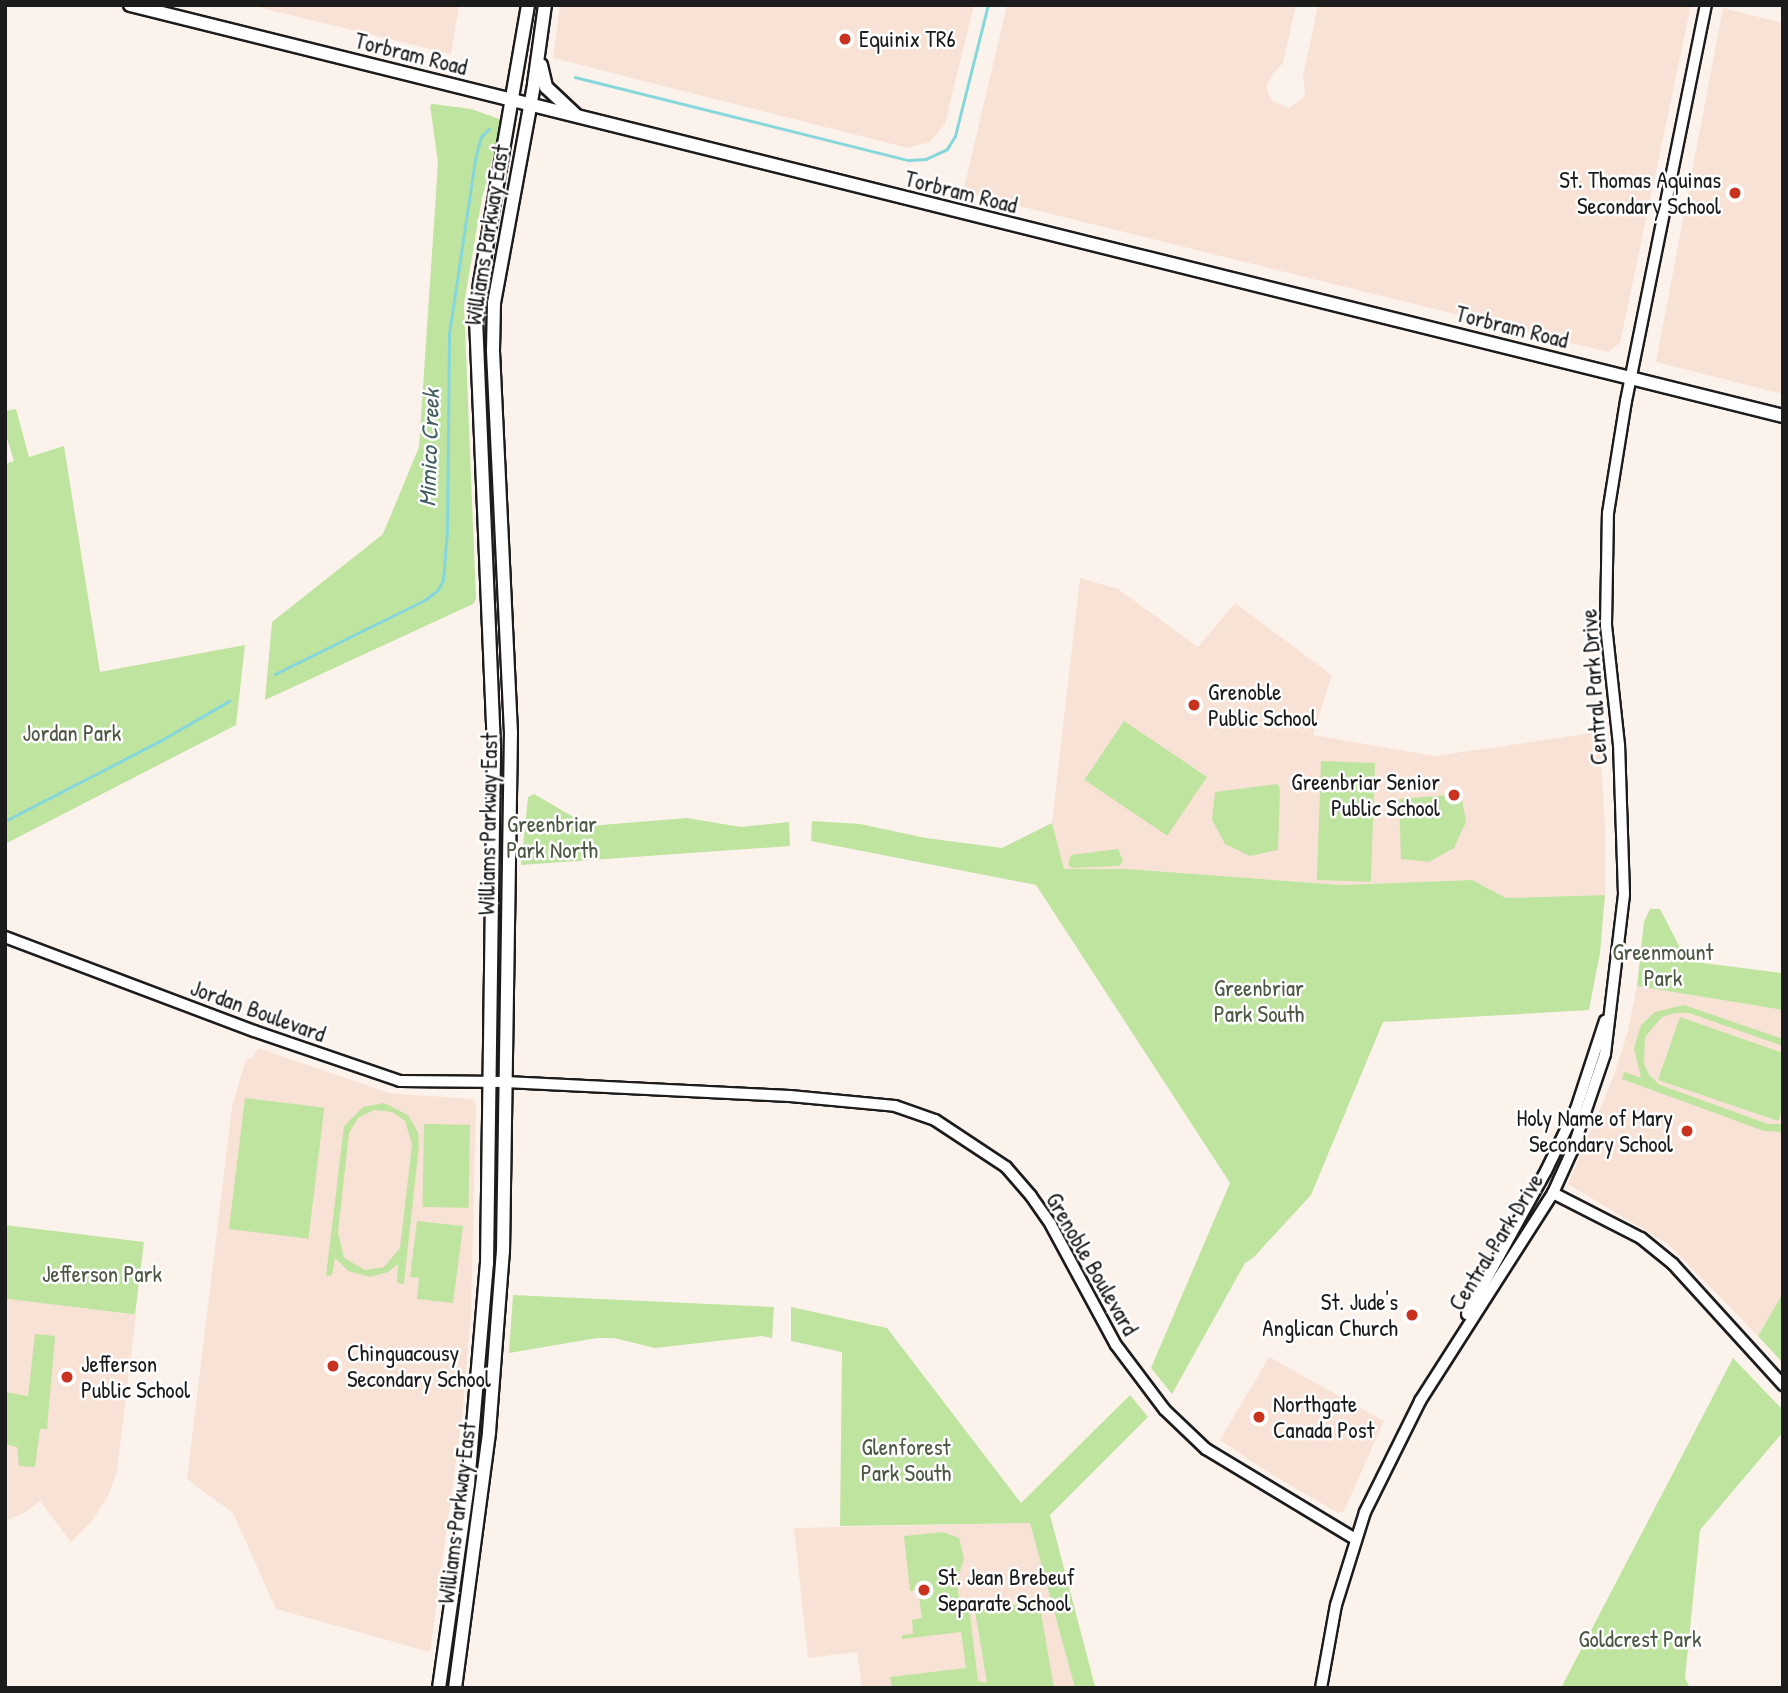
<!DOCTYPE html>
<html>
<head>
<meta charset="utf-8">
<style>
	body { margin:0 }
	#map { position:relative; width:1788px; height:1693px; overflow:hidden; background:#fcf2ec; font-family:"Patrick Hand",sans-serif }
	div>[style] { position:absolute }
	.built>* { inset:0; background:#f8e2d5 }
	.green>* { inset:0; background:#bfe49f; transform-origin:0 0 }
	.stream>* { height:2.5px; margin:-1.25px; padding:0 1.25px; transform-origin:1.25px; border-radius:1.25px; background:#85d7db }
	.roads { filter:drop-shadow(2px 0 #1c1c1c) drop-shadow(-2px 0 #1c1c1c) drop-shadow(0 2px #1c1c1c) drop-shadow(0 -2px #1c1c1c) }
	.minor>* { height:10px; margin:-5px; padding:0 5px; transform-origin:5px; border-radius:5px; background:#fff }
	.major>* { height:12px; margin:-6px; padding:0 6px; transform-origin:6px; border-radius:6px; background:#fff }
	.dots>* { width:19px; height:19px; translate:-50% -50%; box-sizing:border-box; border:4px solid #fff; border-radius:50% }
	span { translate:-50% -50%; white-space:nowrap; text-align:center; line-height:1.15; -webkit-text-stroke:5px #fff; paint-order:stroke }
	.poi-label { font-size:23px; color:#1c1c1c }
	.left { translate:0 -50%; text-align:left }
	.right { translate:-100% -50%; text-align:right }
	.street-label { font-size:23px; color:#1c1c1c }
	.park-label { font-size:23px; color:#4d5843 }
	.water-label { font-size:24px; color:#415d5f; font-style:italic }
	.frame { position:absolute; inset:0; border:7px solid #1c1c1c; pointer-events:none }
</style>
</head>
<body>
<div id="map">
	<div class="built">
		<div style="clip-path:polygon(249px 5px,459px 5px,451px 54px)"></div>
		<div style="clip-path:polygon(560px 5px,974px 5px,945px 124px,930px 142px,908px 148px,553px 58px)"></div>
		<div style="clip-path:polygon(1007px 5px,1296px 5px,1283px 63px,1272px 75px,1266px 87px,1271px 100px,1289px 108px,1305px 96px,1303px 77px,1318px 5px,1691px 5px,1620px 343px,1608px 352px,963px 192px)"></div>
		<div style="clip-path:polygon(1723px 8px,1783px 23px,1783px 394px,1656px 362px)"></div>
		<div style="clip-path:polygon(1080px 578px,1118px 589px,1198px 647px,1235px 603px,1332px 675px,1313px 735px,1435px 756px,1599px 732px,1605px 824px,1605px 895px,1506px 898px,1472px 880px,1341px 885px,1127px 869px,1064px 869px,1052px 823px)"></div>
		<div style="clip-path:polygon(1637px 986px,1783px 1010px,1783px 1293px,1758px 1336px,1668px 1244px,1568px 1184px,1613px 1078px,1628px 1031px)"></div>
		<div style="clip-path:polygon(258px 1048px,389px 1093px,472px 1099px,476px 1104px,471px 1314px,462px 1417px,430px 1652px,276px 1609px,233px 1513px,187px 1479px,232px 1107px,246px 1059px,252px 1058px)"></div>
		<div style="clip-path:polygon(5px 1298px,136px 1315px,117px 1471px,108px 1496px,92px 1521px,71px 1542px,40px 1501px,24px 1513px,5px 1521px)"></div>
		<div style="clip-path:polygon(1269px 1357px,1384px 1421px,1344px 1511px,1338px 1513px,1266px 1471px,1220px 1440px)"></div>
		<div style="clip-path:polygon(1030px 1523px,1075px 1688px,862px 1688px,857px 1652px,808px 1658px,794px 1528px)"></div>
	</div>
	<div class="green">
		<div style="clip-path:polygon(433px 104px,471px 109px,502px 120px,482px 198px,464px 304px,476px 599px,473px 604px,265px 700px,272px 622px,383px 534px,419px 447px,438px 163px,430px 105px)"></div>
		<div style="clip-path:polygon(16px 409px,29px 457px,64px 446px,100px 672px,245px 645px,236px 725px,5px 844px,5px 464px,14px 461px,5px 432px,5px 411px)"></div>
		<div style="left:1124px;top:721px;width:100px;height:71px;rotate:34deg"></div>
		<div style="left:1321px;top:761px;width:54px;height:119px;rotate:2deg"></div>
		<div style="clip-path:polygon(1277px 784px,1280px 788px,1278px 850px,1250px 856px,1225px 844px,1212px 820px,1215px 792px)"></div>
		<div style="clip-path:polygon(534px 794px,589px 826px,687px 818px,741px 827px,789px 822px,790px 846px,521px 865px,528px 797px)"></div>
		<div style="clip-path:polygon(1461px 794px,1466px 822px,1454px 848px,1429px 862px,1401px 859px,1399px 799px)"></div>
		<div style="clip-path:polygon(812px 821px,860px 824px,926px 838px,1002px 848px,1052px 823px,1064px 869px,1127px 869px,1341px 885px,1472px 880px,1506px 898px,1605px 895px,1600px 953px,1589px 1010px,1383px 1022px,1311px 1195px,1253px 1258px,1245px 1263px,1172px 1394px,1151px 1368px,1230px 1183px,1036px 885px,811px 841px)"></div>
		<div style="clip-path:polygon(1118px 849px,1123px 861px,1119px 866px,1072px 868px,1068px 865px,1071px 855px)"></div>
		<div style="clip-path:polygon(1650px 909px,1660px 909px,1687px 961px,1783px 973px,1783px 1010px,1637px 986px,1644px 922px)"></div>
		<div style="clip-path:polygon(1684px 1005px,1783px 1039px,1783px 1046px,1689px 1013px,1675px 1013px,1662px 1017px,1645px 1037px,1644px 1064px,1650px 1076px,1660px 1085px,1768px 1124px,1783px 1124px,1783px 1132px,1764px 1131px,1622px 1079px,1624px 1072px,1641px 1078px,1634px 1048px,1641px 1025px,1655px 1012px)"></div>
		<div style="clip-path:polygon(1680px 1017px,1783px 1053px,1783px 1107px,1778px 1121px,1658px 1080px)"></div>
		<div style="left:245px;top:1098px;width:80px;height:132px;rotate:7deg"></div>
		<div style="clip-path:polygon(evenodd,384px 1103px,408px 1115px,418px 1132px,419px 1145px,404px 1284px,397px 1283px,398px 1264px,388px 1272px,370px 1277px,348px 1271px,335px 1258px,332px 1275px,326px 1276px,344px 1126px,363px 1107px,384px 1103px,374px 1110px,392px 1112px,405px 1121px,412px 1144px,400px 1248px,384px 1267px,365px 1270px,344px 1258px,338px 1232px,349px 1133px,358px 1118px,374px 1110px)"></div>
		<div style="left:424px;top:1124px;width:46px;height:83px;rotate:1deg"></div>
		<div style="clip-path:polygon(417px 1221px,463px 1226px,453px 1303px,417px 1299px,419px 1278px,410px 1277px)"></div>
		<div style="left:5px;top:1225px;width:140px;height:73px;rotate:7deg"></div>
		<div style="clip-path:polygon(1783px 1293px,1783px 1363px,1758px 1336px)"></div>
		<div style="clip-path:polygon(513px 1295px,774px 1307px,772px 1338px,762px 1336px,655px 1348px,614px 1338px,597px 1338px,509px 1353px)"></div>
		<div style="clip-path:polygon(791px 1307px,887px 1328px,1021px 1503px,1130px 1395px,1148px 1417px,1050px 1515px,1095px 1686px,1099px 1688px,1075px 1688px,1030px 1523px,840px 1526px,842px 1352px,791px 1341px)"></div>
		<div style="clip-path:polygon(35px 1334px,55px 1336px,47px 1429px,40px 1429px,35px 1467px,19px 1466px,17px 1447px,5px 1444px,5px 1392px,28px 1396px)"></div>
		<div style="clip-path:polygon(1733px 1358px,1783px 1410px,1783px 1432px,1700px 1530px,1685px 1678px,1690px 1688px,1561px 1688px)"></div>
		<div style="clip-path:polygon(943px 1532px,959px 1538px,964px 1559px,957px 1580px,960px 1608px,969px 1607px,978px 1681px,987px 1683px,975px 1611px,1039px 1601px,1054px 1688px,892px 1688px,890px 1677px,966px 1668px,961px 1632px,902px 1639px,902px 1635px,913px 1634px,912px 1620px,922px 1618px,918px 1590px,910px 1591px,904px 1536px)"></div>
	</div>
	<div class="stream">
		<div style="left:575px;top:77px;width:344px;rotate:14deg"></div>
		<div style="left:909px;top:160px;width:17px;rotate:-3deg"></div>
		<div style="left:926px;top:159px;width:23px;rotate:-25deg"></div>
		<div style="left:947px;top:149px;width:15px;rotate:-58deg"></div>
		<div style="left:955px;top:136px;width:135px;rotate:-75.9deg"></div>
		<div style="left:275px;top:674px;width:167px;rotate:-26.3deg"></div>
		<div style="left:425px;top:600px;width:16px;rotate:-38deg"></div>
		<div style="left:438px;top:590px;width:11px;rotate:-63deg"></div>
		<div style="left:443px;top:580px;width:50px;rotate:-85.4deg"></div>
		<div style="left:447px;top:530px;width:196px;rotate:-89.4deg"></div>
		<div style="left:449px;top:334px;width:177px;rotate:-81.5deg"></div>
		<div style="left:475px;top:159px;width:23px;rotate:-75deg"></div>
		<div style="left:481px;top:137px;width:11px;rotate:-45deg"></div>
		<div style="left:5px;top:821px;width:174px;rotate:-27.3deg"></div>
		<div style="left:160px;top:741px;width:80px;rotate:-30.1deg"></div>
	</div>
	<div class="roads">
		<div class="minor">
			<div style="left:5px;top:937px;width:266px;rotate:20.7deg"></div>
			<div style="left:254px;top:1031px;width:154px;rotate:18.9deg"></div>
			<div style="left:400px;top:1081px;width:105px;rotate:0.5deg"></div>
			<div style="left:505px;top:1082px;width:285px;rotate:2.8deg"></div>
			<div style="left:790px;top:1096px;width:105px;rotate:5.4deg"></div>
			<div style="left:895px;top:1106px;width:42px;rotate:19.3deg"></div>
			<div style="left:935px;top:1120px;width:85px;rotate:33.5deg"></div>
			<div style="left:1006px;top:1167px;width:38px;rotate:49deg"></div>
			<div style="left:1031px;top:1196px;width:35px;rotate:55deg"></div>
			<div style="left:1051px;top:1225px;width:136px;rotate:61.6deg"></div>
			<div style="left:1116px;top:1345px;width:81px;rotate:53deg"></div>
			<div style="left:1165px;top:1410px;width:57px;rotate:43.6deg"></div>
			<div style="left:1206px;top:1449px;width:174px;rotate:31.1deg"></div>
			<div style="left:1553px;top:1193px;width:99px;rotate:27.1deg"></div>
			<div style="left:1641px;top:1238px;width:41px;rotate:39.1deg"></div>
			<div style="left:1673px;top:1264px;width:164px;rotate:47.7deg"></div>
			<div style="left:1467px;top:1314px;width:163px;rotate:-61.1deg"></div>
			<div style="left:1546px;top:1171px;width:69px;rotate:-64.2deg"></div>
			<div style="left:1576px;top:1109px;width:93px;rotate:-71.8deg"></div>
			<div style="left:1321px;top:1688px;width:84px;rotate:-79.8deg"></div>
			<div style="left:1336px;top:1605px;width:97px;rotate:-72.7deg"></div>
			<div style="left:1365px;top:1512px;width:124px;rotate:-63.6deg"></div>
			<div style="left:1420px;top:1401px;width:247px;rotate:-57.4deg"></div>
			<div style="left:1553px;top:1193px;width:46px;rotate:-65.7deg"></div>
			<div style="left:1572px;top:1151px;width:102px;rotate:-71.2deg"></div>
			<div style="left:1605px;top:1054px;width:161px;rotate:-83.2deg"></div>
			<div style="left:1624px;top:894px;width:149px;rotate:-91.9deg"></div>
			<div style="left:1619px;top:745px;width:121px;rotate:-96.2deg"></div>
			<div style="left:1606px;top:625px;width:112px;rotate:-89deg"></div>
			<div style="left:1608px;top:513px;width:113px;rotate:-80.9deg"></div>
			<div style="left:1626px;top:401px;width:404px;rotate:-78.6deg"></div>
		</div>
		<div class="major">
			<div style="left:130px;top:5px;width:1703px;rotate:13.96deg"></div>
			<div style="left:541px;top:65px;width:23px;rotate:77deg"></div>
			<div style="left:546px;top:87px;width:40px;rotate:43deg"></div>
			<div style="left:439px;top:1688px;width:206px;rotate:-81.9deg"></div>
			<div style="left:468px;top:1484px;width:221px;rotate:-85.1deg"></div>
			<div style="left:487px;top:1264px;width:516px;rotate:-89.22deg"></div>
			<div style="left:494px;top:748px;width:425px;rotate:-92.4deg"></div>
			<div style="left:476px;top:323px;width:40px;rotate:-84.3deg"></div>
			<div style="left:480px;top:283px;width:282px;rotate:-80.2deg"></div>
			<div style="left:455px;top:1688px;width:258px;rotate:-82.4deg"></div>
			<div style="left:489px;top:1432px;width:181px;rotate:-85.6deg"></div>
			<div style="left:503px;top:1252px;width:519px;rotate:-89.12deg"></div>
			<div style="left:511px;top:733px;width:383px;rotate:-92.7deg"></div>
			<div style="left:493px;top:350px;width:47px;rotate:-88.8deg"></div>
			<div style="left:494px;top:303px;width:223px;rotate:-79.6deg"></div>
			<div style="left:534px;top:84px;width:80px;rotate:-82.1deg"></div>
		</div>
	</div>
	<div class="dots">
		<div style="left:845px;top:39px;background:#c8321e"></div>
		<div style="left:1735px;top:193px;background:#c8321e"></div>
		<div style="left:1194px;top:705px;background:#c8321e"></div>
		<div style="left:1454px;top:795px;background:#c8321e"></div>
		<div style="left:1687px;top:1131px;background:#c8321e"></div>
		<div style="left:1412px;top:1315px;background:#c8321e"></div>
		<div style="left:333px;top:1366px;background:#c8321e"></div>
		<div style="left:67px;top:1377px;background:#c8321e"></div>
		<div style="left:1259px;top:1417px;background:#c8321e"></div>
		<div style="left:924px;top:1590px;background:#c8321e"></div>
	</div>
	<div class="poi-label">
		<span class="left" style="left:859px;top:39px">Equinix TR6</span>
		<span class="right" style="left:1721px;top:193px">St. Thomas Aquinas<br>Secondary School</span>
		<span class="left" style="left:1208px;top:705px">Grenoble<br>Public School</span>
		<span class="right" style="left:1440px;top:795px">Greenbriar Senior<br>Public School</span>
		<span class="right" style="left:1673px;top:1131px">Holy Name of Mary<br>Secondary School</span>
		<span class="right" style="left:1398px;top:1315px">St. Jude's<br>Anglican Church</span>
		<span class="left" style="left:347px;top:1366px">Chinguacousy<br>Secondary School</span>
		<span class="left" style="left:81px;top:1377px">Jefferson<br>Public School</span>
		<span class="left" style="left:1273px;top:1417px">Northgate<br>Canada Post</span>
		<span class="left" style="left:938px;top:1590px">St. Jean Brebeuf<br>Separate School</span>
	</div>
	<div class="street-label">
		<span style="left:411px;top:54px;rotate:14deg">Torbram Road</span>
		<span style="left:961px;top:192px;rotate:14deg">Torbram Road</span>
		<span style="left:487px;top:235px;rotate:-81deg">Williams Parkway East</span>
		<span style="left:1512px;top:327px;rotate:14deg">Torbram Road</span>
		<span style="left:1594px;top:687px;rotate:-94deg">Central Park Drive</span>
		<span style="left:488px;top:824px;rotate:-89deg">Williams Parkway East</span>
		<span style="left:258px;top:1011px;rotate:20deg">Jordan Boulevard</span>
		<span style="left:1496px;top:1242px;rotate:-58deg">Central Park Drive</span>
		<span style="left:1092px;top:1264px;rotate:60deg">Grenoble Boulevard</span>
		<span style="left:457px;top:1513px;rotate:-83deg">Williams Parkway East</span>
	</div>
	<div class="park-label">
		<span style="left:72px;top:733px">Jordan Park</span>
		<span style="left:552px;top:837px">Greenbriar<br>Park North</span>
		<span style="left:1663px;top:965px">Greenmount<br>Park</span>
		<span style="left:1259px;top:1001px">Greenbriar<br>Park South</span>
		<span style="left:102px;top:1274px">Jefferson Park</span>
		<span style="left:906px;top:1460px">Glenforest<br>Park South</span>
		<span style="left:1640px;top:1639px">Goldcrest Park</span>
	</div>
	<div class="water-label">
		<span style="left:429px;top:448px;rotate:-88deg">Mimico Creek</span>
	</div>
	<div class="frame"></div>
</div>
</body>
</html>
